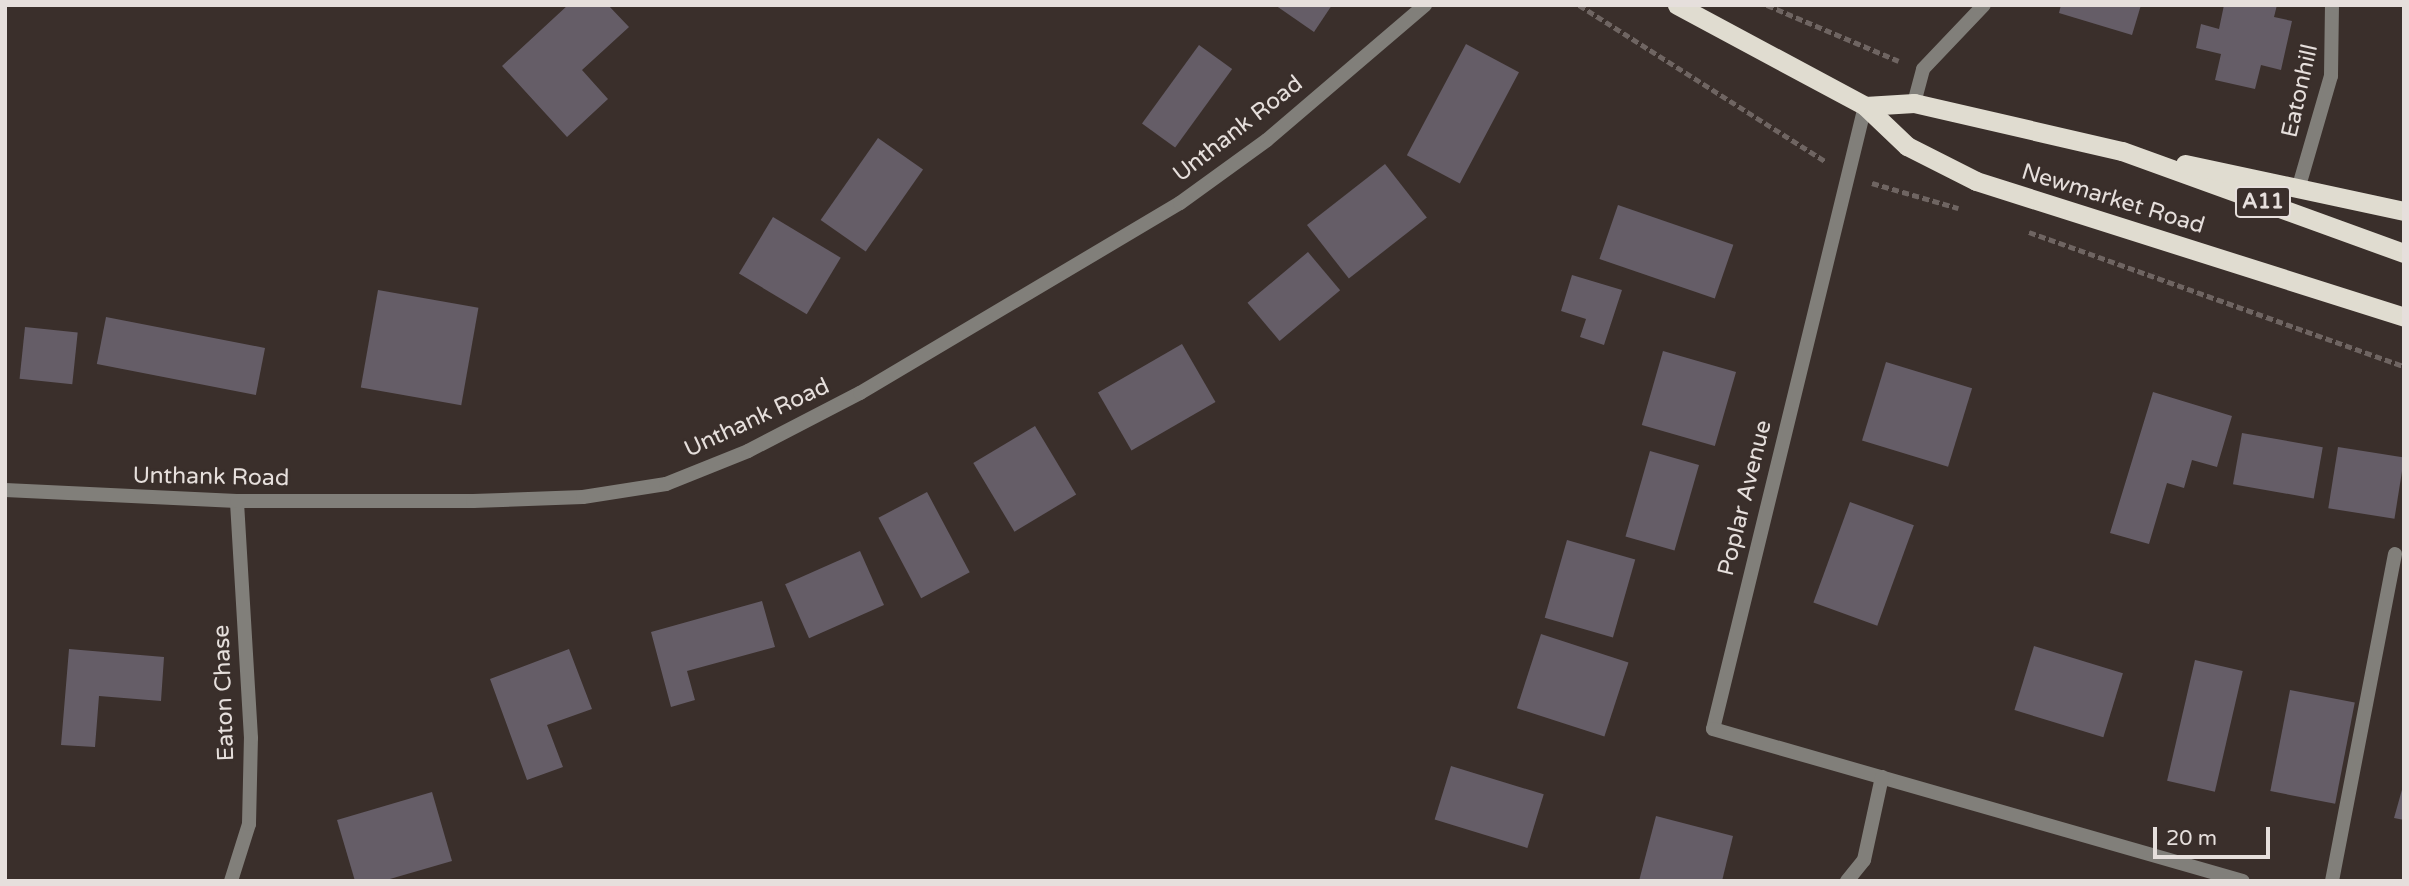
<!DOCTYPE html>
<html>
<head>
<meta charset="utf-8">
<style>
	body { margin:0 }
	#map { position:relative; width:2409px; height:886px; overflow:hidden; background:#3a2f2b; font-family:"Varela Round",sans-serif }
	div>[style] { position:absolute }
	.building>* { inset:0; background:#655d67; transform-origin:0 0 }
	.path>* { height:4.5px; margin-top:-2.25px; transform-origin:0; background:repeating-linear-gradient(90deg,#6f6562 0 7px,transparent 0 10.5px) }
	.service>* { height:14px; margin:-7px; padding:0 7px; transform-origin:7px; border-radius:7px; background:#817f7a }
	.minor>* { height:14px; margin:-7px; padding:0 7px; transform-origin:7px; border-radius:7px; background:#817f7a }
	.tertiary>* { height:14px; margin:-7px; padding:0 7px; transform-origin:7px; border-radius:7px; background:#817f7a }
	.trunk>* { height:19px; margin:-9.5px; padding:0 9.5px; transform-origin:9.5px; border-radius:9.5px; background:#e0dcd0 }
	span { translate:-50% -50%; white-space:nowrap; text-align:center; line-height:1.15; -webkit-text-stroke:5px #3a2f2b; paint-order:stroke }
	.shield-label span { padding:2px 5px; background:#3a2f2b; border:2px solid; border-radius:5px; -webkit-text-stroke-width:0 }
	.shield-label { font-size:21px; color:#e6dfdc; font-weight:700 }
	.street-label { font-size:23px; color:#e6dfdc }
	.frame { position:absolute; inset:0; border:7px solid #e6dfdc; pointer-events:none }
	.scale { position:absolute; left:2153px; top:827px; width:117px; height:32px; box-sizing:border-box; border:4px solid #e6dfdc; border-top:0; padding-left:9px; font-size:21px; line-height:24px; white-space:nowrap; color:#e6dfdc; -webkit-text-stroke:5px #3a2f2b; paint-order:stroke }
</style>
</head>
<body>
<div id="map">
	<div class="building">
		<div style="clip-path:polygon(568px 5px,608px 5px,629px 27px,582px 70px,608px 99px,567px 137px,502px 66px)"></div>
		<div style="clip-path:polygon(1275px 5px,1332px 5px,1314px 32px)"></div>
		<div style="clip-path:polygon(2061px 5px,2141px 5px,2132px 35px,2059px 13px)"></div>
		<div style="clip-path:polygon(2224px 5px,2277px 5px,2274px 17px,2292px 21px,2281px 70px,2261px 65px,2255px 89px,2215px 80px,2221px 54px,2196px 48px,2201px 24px,2219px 29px)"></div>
		<div style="left:1466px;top:44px;width:60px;height:126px;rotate:28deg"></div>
		<div style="left:1199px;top:45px;width:41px;height:97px;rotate:36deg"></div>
		<div style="left:878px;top:138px;width:55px;height:100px;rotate:35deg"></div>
		<div style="left:1385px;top:164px;width:68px;height:99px;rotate:52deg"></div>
		<div style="left:1618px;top:205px;width:122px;height:57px;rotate:19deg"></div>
		<div style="left:773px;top:217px;width:79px;height:66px;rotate:31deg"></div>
		<div style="left:1308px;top:252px;width:50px;height:79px;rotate:50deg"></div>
		<div style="clip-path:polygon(1572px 275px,1622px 290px,1604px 345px,1580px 337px,1586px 319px,1561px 311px)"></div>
		<div style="left:378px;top:290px;width:102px;height:99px;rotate:10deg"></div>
		<div style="left:106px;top:317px;width:162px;height:48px;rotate:11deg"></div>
		<div style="left:25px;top:327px;width:53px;height:52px;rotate:6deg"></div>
		<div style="left:1182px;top:344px;width:67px;height:97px;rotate:60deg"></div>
		<div style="left:1663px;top:351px;width:76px;height:77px;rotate:16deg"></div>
		<div style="left:1886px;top:362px;width:90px;height:82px;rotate:17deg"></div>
		<div style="clip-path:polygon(2153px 392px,2232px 416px,2217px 467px,2192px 460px,2184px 488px,2167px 483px,2149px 544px,2110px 533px)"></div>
		<div style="left:1035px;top:426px;width:80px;height:72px;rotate:59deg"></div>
		<div style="left:2242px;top:433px;width:82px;height:52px;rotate:10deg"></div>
		<div style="left:2338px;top:447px;width:67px;height:62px;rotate:9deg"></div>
		<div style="left:1650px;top:451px;width:51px;height:89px;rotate:16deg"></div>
		<div style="left:927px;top:492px;width:91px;height:55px;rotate:62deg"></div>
		<div style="left:1850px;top:502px;width:68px;height:107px;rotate:20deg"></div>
		<div style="left:1567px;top:540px;width:71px;height:81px;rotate:16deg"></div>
		<div style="left:860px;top:551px;width:59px;height:82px;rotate:66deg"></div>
		<div style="clip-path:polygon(762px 601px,775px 647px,687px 671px,695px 700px,671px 707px,651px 632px)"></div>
		<div style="left:1541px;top:634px;width:92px;height:78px;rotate:18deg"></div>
		<div style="left:2034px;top:646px;width:93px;height:67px;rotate:17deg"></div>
		<div style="clip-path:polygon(69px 649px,164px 657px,161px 701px,99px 696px,95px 747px,61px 745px)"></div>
		<div style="clip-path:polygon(569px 649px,592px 709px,547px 725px,563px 767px,527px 780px,490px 679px)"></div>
		<div style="left:2195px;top:660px;width:49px;height:124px;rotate:13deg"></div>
		<div style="left:2290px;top:690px;width:66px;height:103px;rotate:11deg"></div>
		<div style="left:1451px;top:766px;width:97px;height:56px;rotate:17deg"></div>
		<div style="clip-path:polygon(2403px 786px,2404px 786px,2404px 820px,2394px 818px)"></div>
		<div style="clip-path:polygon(432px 792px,452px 861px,383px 881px,355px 881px,337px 820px)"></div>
		<div style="clip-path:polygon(1656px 816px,1733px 836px,1722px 881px,1639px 881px)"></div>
	</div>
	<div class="path">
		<div style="left:1579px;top:5px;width:293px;rotate:32.4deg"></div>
		<div style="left:1767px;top:5px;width:143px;rotate:23deg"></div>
		<div style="left:1872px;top:183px;width:90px;rotate:16.2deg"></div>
		<div style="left:2029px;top:232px;width:398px;rotate:19.7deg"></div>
	</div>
	<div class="service">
		<div style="left:1914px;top:103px;width:35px;rotate:-75deg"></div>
		<div style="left:1923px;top:69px;width:88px;rotate:-46.4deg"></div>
		<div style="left:2332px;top:881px;width:333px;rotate:-79.1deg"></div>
	</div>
	<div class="minor">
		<div style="left:1865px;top:106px;width:641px;rotate:103.71deg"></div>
		<div style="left:1713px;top:729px;width:551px;rotate:16deg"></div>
		<div style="left:2299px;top:186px;width:115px;rotate:-73.8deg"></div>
		<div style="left:2331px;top:76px;width:71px;rotate:-89.2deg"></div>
		<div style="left:231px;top:881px;width:60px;rotate:-72.5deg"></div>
		<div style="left:249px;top:824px;width:86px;rotate:-88.7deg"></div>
		<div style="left:251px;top:738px;width:237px;rotate:-93.4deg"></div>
		<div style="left:1847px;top:881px;width:27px;rotate:-51deg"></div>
		<div style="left:1864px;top:860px;width:85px;rotate:-77.8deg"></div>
	</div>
	<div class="tertiary">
		<div style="left:5px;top:490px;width:232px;rotate:2.7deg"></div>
		<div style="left:237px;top:501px;width:236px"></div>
		<div style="left:473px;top:501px;width:110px;rotate:-2.1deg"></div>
		<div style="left:583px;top:497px;width:84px;rotate:-8.9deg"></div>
		<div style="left:666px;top:484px;width:88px;rotate:-21.9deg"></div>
		<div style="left:748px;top:451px;width:126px;rotate:-27.4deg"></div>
		<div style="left:860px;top:393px;width:372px;rotate:-30.7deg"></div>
		<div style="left:1180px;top:203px;width:107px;rotate:-35.9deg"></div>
		<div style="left:1267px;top:140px;width:208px;rotate:-40.5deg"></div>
	</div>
	<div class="trunk">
		<div style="left:1677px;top:5px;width:213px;rotate:28.2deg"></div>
		<div style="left:1865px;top:106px;width:58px;rotate:43.6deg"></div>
		<div style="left:1907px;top:146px;width:77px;rotate:26.9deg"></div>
		<div style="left:1976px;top:181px;width:449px;rotate:17.6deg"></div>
		<div style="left:1865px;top:106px;width:49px;rotate:-3.5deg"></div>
		<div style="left:1914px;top:103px;width:213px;rotate:13deg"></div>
		<div style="left:2122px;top:151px;width:300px;rotate:19.9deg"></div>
		<div style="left:2185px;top:164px;width:224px;rotate:12.1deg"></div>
	</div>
	<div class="shield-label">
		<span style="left:2263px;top:202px">A11</span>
	</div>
	<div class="street-label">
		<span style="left:2300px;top:91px;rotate:-77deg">Eatonhill</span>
		<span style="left:1238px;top:129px;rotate:-38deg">Unthank Road</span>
		<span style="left:2113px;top:199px;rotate:17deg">Newmarket Road</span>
		<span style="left:757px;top:418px;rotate:-25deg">Unthank Road</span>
		<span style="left:211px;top:477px;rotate:1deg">Unthank Road</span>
		<span style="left:1745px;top:498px;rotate:-76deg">Poplar Avenue</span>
		<span style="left:224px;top:693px;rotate:-92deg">Eaton Chase</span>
	</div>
	<div class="frame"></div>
	<div class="scale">20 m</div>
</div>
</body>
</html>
